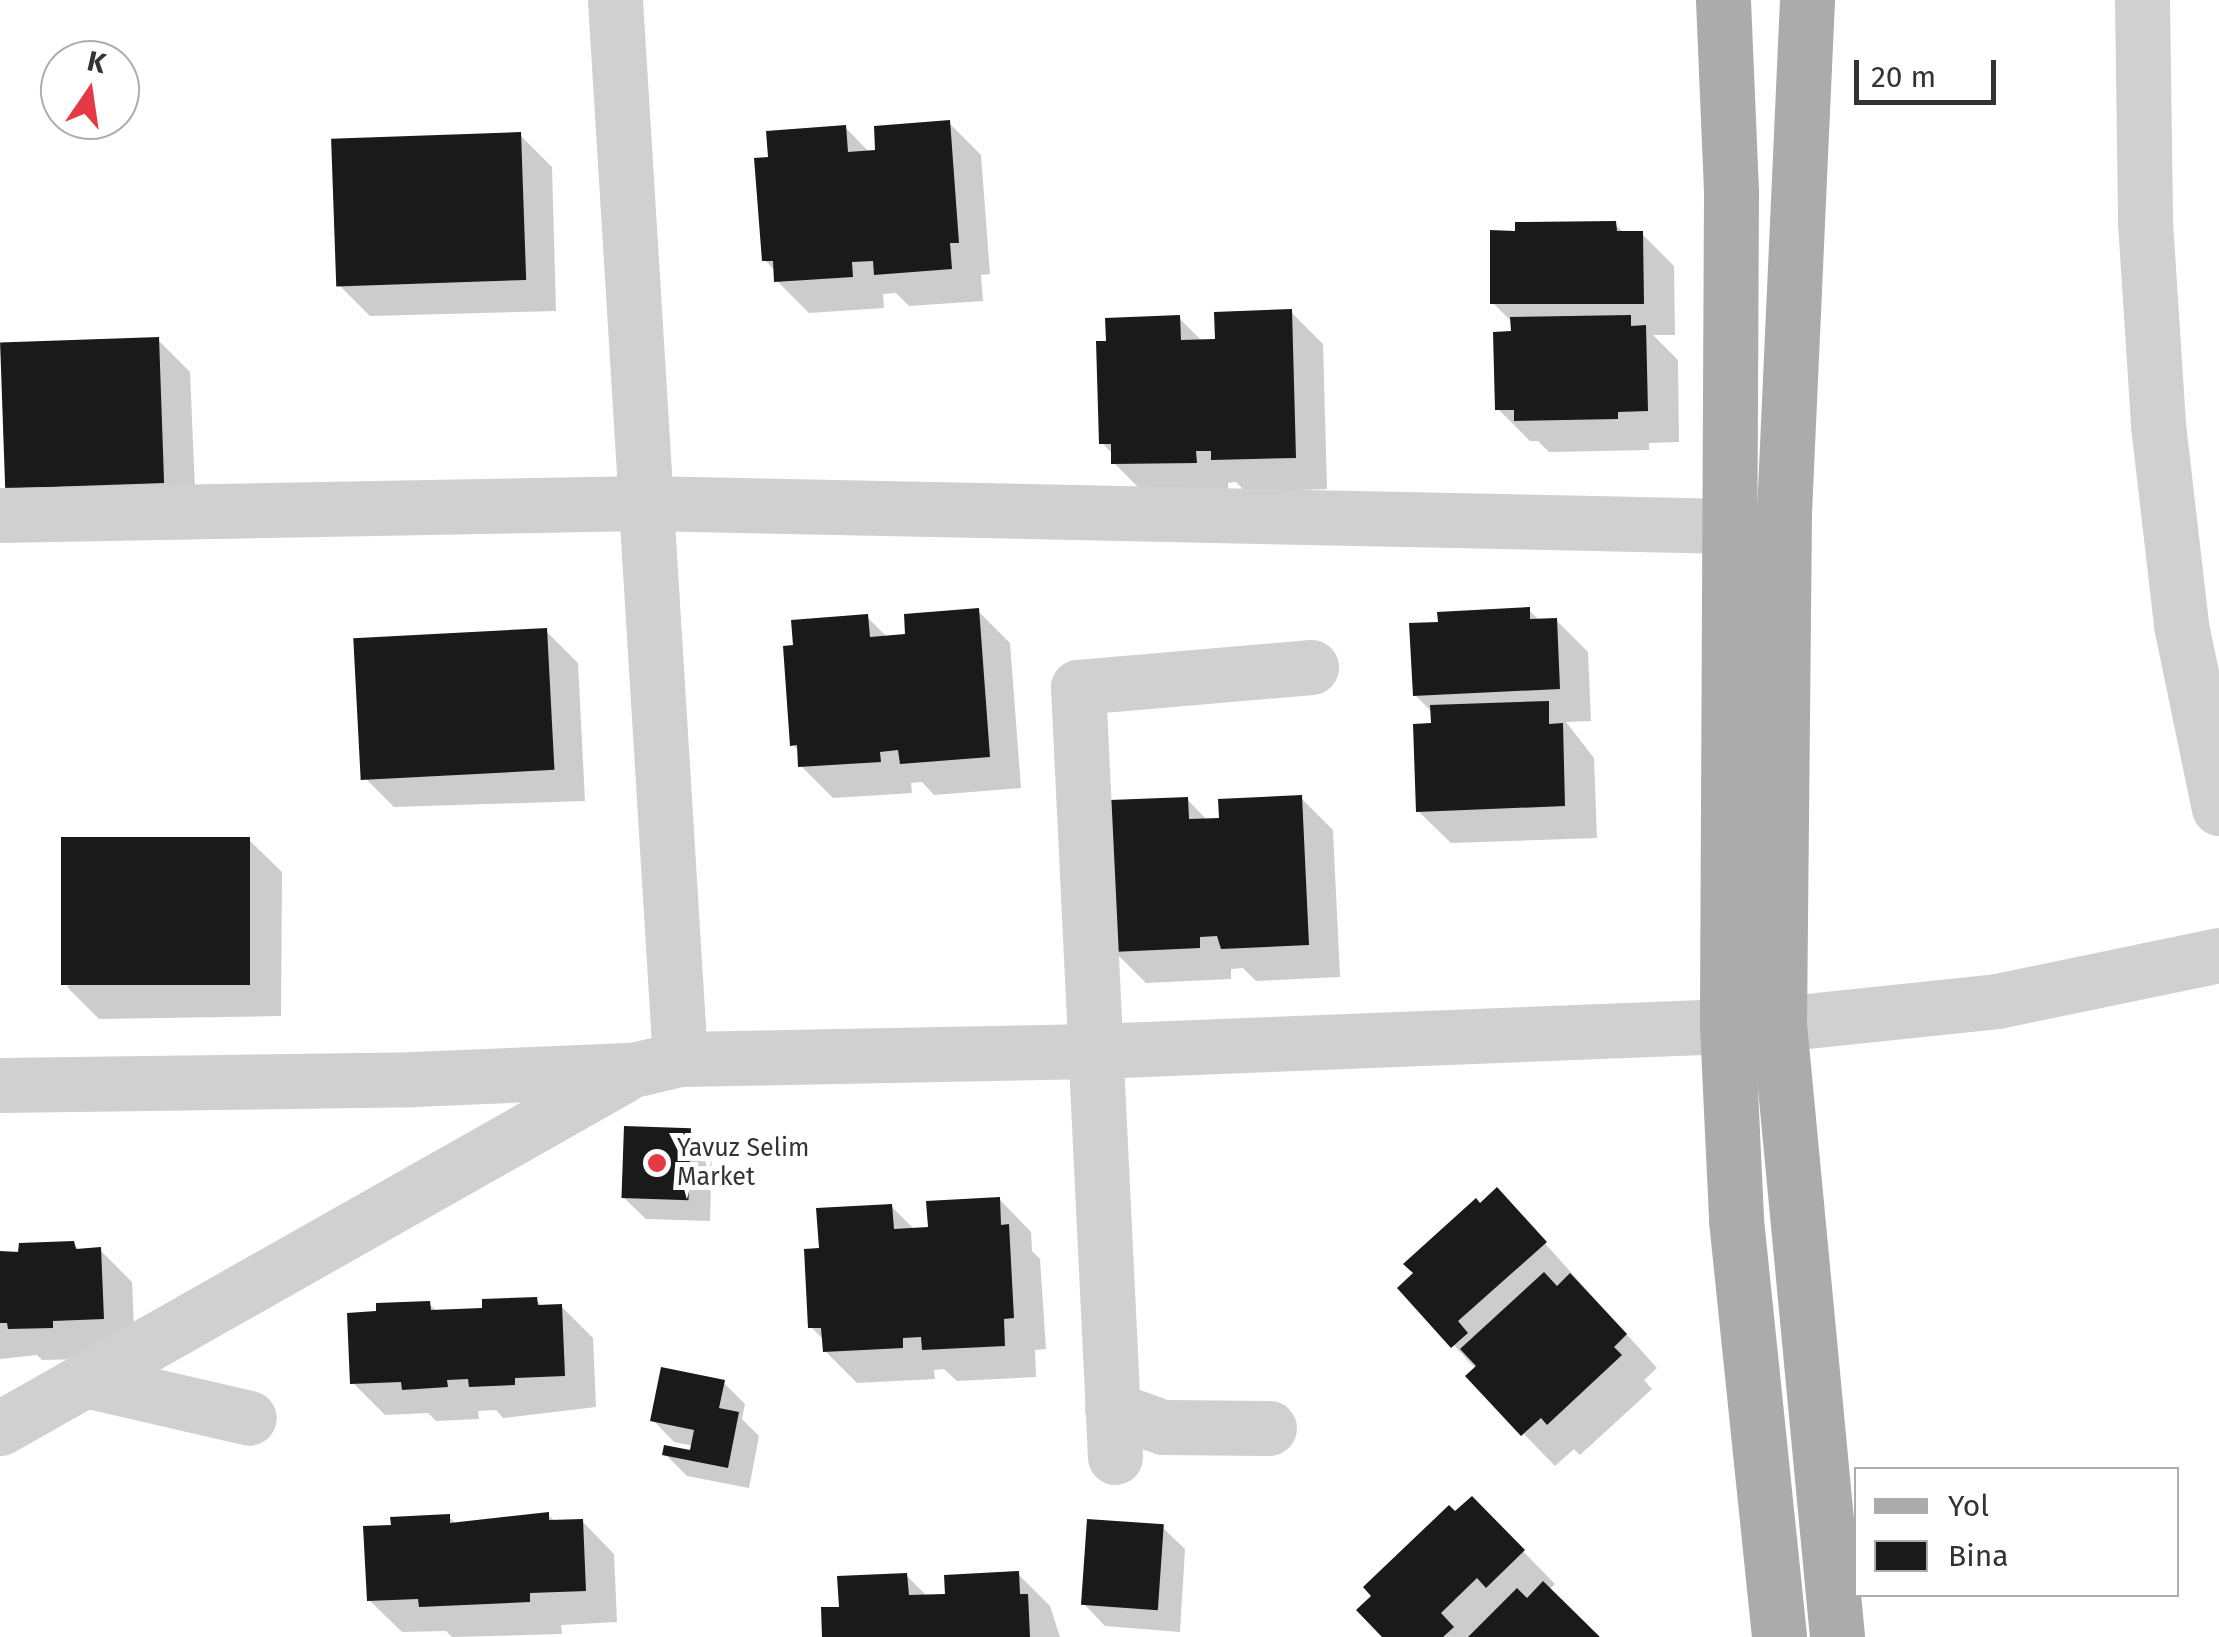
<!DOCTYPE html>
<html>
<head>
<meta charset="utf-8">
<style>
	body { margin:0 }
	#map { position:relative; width:2219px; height:1637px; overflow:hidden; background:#fff; font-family:"Fira Sans",sans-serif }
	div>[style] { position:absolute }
	.shadow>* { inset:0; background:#0003 }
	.building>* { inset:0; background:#1a1a1a; transform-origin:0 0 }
	.minor>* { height:55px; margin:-27.5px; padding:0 27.5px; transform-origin:27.5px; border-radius:27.5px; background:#d0d0d0 }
	.major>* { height:55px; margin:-27.5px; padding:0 27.5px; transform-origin:27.5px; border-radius:27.5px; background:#ababab }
	.dots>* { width:28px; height:28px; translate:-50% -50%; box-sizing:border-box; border:5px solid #fff; border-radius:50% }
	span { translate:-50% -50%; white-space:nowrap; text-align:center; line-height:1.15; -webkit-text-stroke:10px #fff; paint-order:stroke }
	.poi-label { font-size:25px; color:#333 }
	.left { translate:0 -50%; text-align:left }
	.legend { position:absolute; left:1854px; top:1467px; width:325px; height:130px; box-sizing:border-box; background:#fff; border:2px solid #adadad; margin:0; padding:12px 18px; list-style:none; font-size:30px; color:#333 }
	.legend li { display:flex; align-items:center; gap:20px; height:50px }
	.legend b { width:50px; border:2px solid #adadad }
	.north { position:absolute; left:40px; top:40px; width:100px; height:100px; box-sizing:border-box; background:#fff; border:2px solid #adadad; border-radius:50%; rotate:13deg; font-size:28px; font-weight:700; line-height:40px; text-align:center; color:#333 }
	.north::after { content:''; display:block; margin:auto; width:35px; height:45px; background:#e63946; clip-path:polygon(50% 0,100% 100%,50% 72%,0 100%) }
	.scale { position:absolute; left:1854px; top:60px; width:142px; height:45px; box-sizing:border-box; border:5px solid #333; border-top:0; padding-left:12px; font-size:30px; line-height:35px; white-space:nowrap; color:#333; -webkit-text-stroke:8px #fff; paint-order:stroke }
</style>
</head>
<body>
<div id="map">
	<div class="shadow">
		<div style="clip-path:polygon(949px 123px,981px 155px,990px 274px,981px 275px,983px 301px,909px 306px,896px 293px,883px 294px,884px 308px,809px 313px,777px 281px,776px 272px,765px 260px,771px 159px,845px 127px,870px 153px)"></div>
		<div style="clip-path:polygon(520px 135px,552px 167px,556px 311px,370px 316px,338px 284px)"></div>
		<div style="clip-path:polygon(1615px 224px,1625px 234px,1642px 234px,1674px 266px,1675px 335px,1653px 335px,1678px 360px,1679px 442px,1649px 443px,1649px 450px,1549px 452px,1538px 441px,1530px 441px,1498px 409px,1513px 323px,1493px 303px)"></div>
		<div style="clip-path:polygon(1291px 312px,1323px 344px,1327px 489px,1246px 492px,1236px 482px,1228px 483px,1228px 494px,1146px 495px,1114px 463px,1114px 455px,1102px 443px,1108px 343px,1179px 318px,1203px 342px,1217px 341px)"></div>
		<div style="clip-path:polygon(158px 340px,190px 372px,196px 514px,21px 521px,0 346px)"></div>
		<div style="clip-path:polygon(1529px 610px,1540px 621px,1556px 620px,1588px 652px,1591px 721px,1566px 722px,1594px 758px,1597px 838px,1451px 843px,1418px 811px,1434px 726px,1433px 713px,1415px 695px,1441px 624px)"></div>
		<div style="clip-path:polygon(978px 611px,1010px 643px,1021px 788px,934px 795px,922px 782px,911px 783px,912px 793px,833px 798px,801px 766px,800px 752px,792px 744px,867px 617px,888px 638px,908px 637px)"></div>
		<div style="clip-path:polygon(546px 631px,578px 663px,585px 801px,394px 807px,362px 775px)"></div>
		<div style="clip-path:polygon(1301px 798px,1333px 830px,1340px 977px,1256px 981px,1243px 968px,1231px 969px,1231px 979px,1146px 983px,1114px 951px,1187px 799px,1208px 821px)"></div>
		<div style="clip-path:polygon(249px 840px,282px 872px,281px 1016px,99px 1019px,67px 987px)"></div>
		<div style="clip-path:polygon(690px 1131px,712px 1152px,710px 1221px,646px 1219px,624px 1198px)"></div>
		<div style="clip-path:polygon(1497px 1190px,1657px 1368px,1644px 1380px,1652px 1389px,1580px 1455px,1574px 1449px,1555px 1466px,1468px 1376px,1476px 1369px,1401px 1288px)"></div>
		<div style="clip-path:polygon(999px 1199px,1031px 1232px,1032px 1251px,1040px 1259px,1046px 1349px,1035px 1350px,1036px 1377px,957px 1381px,944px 1369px,934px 1370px,935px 1379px,857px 1383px,825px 1351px,825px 1341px,811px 1327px,821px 1250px,891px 1206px,915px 1230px,930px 1229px)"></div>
		<div style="clip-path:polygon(73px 1243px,80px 1251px,100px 1250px,132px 1282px,135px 1351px,85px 1359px,42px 1360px,37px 1355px,0 1359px,0 1254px)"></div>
		<div style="clip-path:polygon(536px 1300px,543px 1307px,561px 1306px,593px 1338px,596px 1407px,503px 1418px,496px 1410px,478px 1411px,479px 1419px,436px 1421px,428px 1413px,385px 1415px,353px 1383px,429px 1304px,438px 1312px,485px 1311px)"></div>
		<div style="clip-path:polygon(723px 1382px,745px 1404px,742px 1419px,759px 1436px,749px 1488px,687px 1476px,665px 1454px,692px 1453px,694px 1446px,674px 1442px,653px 1420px)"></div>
		<div style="clip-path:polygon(1472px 1499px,1555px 1584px,1549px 1590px,1597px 1637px,1386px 1637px,1455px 1514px)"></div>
		<div style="clip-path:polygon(548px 1515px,556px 1522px,582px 1521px,614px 1554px,617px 1622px,561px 1625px,562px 1634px,452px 1637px,446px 1631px,402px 1632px,369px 1600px,394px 1528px,449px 1517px,456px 1524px)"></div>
		<div style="clip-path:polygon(1163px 1528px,1185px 1549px,1180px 1632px,1105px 1626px,1084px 1604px)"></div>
		<div style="clip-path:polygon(1018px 1574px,1050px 1606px,1060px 1637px,825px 1637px,841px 1609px,906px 1575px,928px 1597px,948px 1596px)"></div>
	</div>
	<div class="building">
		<div style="clip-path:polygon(950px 120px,959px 243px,950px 243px,952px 269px,874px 275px,873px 261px,852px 262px,853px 277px,774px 282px,773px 261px,762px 261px,754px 158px,768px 157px,766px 131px,846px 125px,848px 152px,875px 150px,874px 126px)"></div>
		<div style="left:521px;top:132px;width:148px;height:190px;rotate:88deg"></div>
		<div style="clip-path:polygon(1616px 221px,1617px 231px,1643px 231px,1644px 304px,1490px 304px,1490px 230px,1515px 231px,1515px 222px)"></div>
		<div style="clip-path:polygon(1292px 309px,1296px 458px,1211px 460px,1211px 451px,1196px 451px,1197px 463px,1111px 464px,1111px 444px,1099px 444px,1096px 341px,1106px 341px,1105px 318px,1180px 315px,1181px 340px,1215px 339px,1214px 312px)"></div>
		<div style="clip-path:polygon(1631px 315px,1631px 326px,1646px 325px,1648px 411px,1618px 412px,1618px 419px,1514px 421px,1514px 410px,1495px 410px,1493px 332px,1511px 331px,1510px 317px)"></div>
		<div style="left:159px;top:337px;width:146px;height:159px;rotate:88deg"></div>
		<div style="clip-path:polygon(1530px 607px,1530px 619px,1557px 618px,1560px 689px,1413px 696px,1409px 623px,1438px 622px,1437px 612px)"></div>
		<div style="clip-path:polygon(979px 608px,990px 757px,900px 764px,898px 750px,880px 752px,881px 762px,798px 767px,797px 745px,790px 746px,783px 646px,793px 645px,791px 620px,868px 614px,870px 637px,905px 634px,904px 614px)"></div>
		<div style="left:547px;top:628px;width:142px;height:194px;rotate:87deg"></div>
		<div style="clip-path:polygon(1549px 701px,1549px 724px,1563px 723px,1565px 806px,1416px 812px,1413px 724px,1431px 723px,1430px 705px)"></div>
		<div style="clip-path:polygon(1302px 795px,1309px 945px,1221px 949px,1217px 936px,1200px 937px,1200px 948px,1112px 952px,1110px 800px,1188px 797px,1189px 819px,1219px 818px,1218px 799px)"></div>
		<div style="left:250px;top:837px;width:148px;height:189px;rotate:90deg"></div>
		<div style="left:624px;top:1126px;width:67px;height:72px;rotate:2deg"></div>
		<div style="clip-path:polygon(1497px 1187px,1547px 1242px,1458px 1321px,1468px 1333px,1451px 1348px,1397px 1288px,1413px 1273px,1403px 1264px,1476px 1198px,1480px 1203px)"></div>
		<div style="clip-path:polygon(1000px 1197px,1001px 1225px,1009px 1224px,1014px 1318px,1004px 1319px,1005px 1346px,922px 1350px,921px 1337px,903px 1338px,903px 1348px,823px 1352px,821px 1328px,808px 1328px,804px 1249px,819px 1248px,816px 1208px,892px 1204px,894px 1229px,928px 1227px,926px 1201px)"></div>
		<div style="clip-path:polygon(74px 1241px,76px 1249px,101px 1247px,104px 1319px,53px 1321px,53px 1328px,8px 1329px,7px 1323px,0 1323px,0 1251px,18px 1252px,19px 1243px)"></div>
		<div style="clip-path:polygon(1544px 1272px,1557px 1286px,1570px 1273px,1627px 1334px,1614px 1347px,1622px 1355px,1547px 1425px,1541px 1418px,1521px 1436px,1465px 1376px,1476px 1366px,1460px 1349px)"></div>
		<div style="clip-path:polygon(537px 1297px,538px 1305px,562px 1304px,565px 1376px,515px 1378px,515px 1385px,469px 1387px,468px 1379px,447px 1380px,448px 1387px,402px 1390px,401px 1382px,350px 1384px,347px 1313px,376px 1311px,376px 1303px,430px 1301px,431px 1310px,482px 1308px,482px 1299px)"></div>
		<div style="clip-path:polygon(661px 1367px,725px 1380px,719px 1408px,739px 1412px,728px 1468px,662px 1455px,664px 1445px,690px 1450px,694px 1430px,650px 1421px)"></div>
		<div style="clip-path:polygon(1472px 1496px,1525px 1550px,1486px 1588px,1477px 1578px,1441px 1613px,1454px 1627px,1443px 1637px,1382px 1637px,1356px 1610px,1371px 1596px,1363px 1587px,1449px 1505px,1455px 1511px)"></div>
		<div style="clip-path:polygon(549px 1512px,549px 1520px,583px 1519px,586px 1591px,530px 1593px,530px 1602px,419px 1607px,418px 1599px,367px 1601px,363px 1526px,391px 1525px,390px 1517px,450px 1514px,450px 1523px)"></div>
		<div style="left:1087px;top:1519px;width:77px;height:86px;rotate:4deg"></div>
		<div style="clip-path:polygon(1019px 1571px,1020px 1594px,1028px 1594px,1030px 1637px,822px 1637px,821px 1607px,839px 1607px,837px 1576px,907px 1573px,909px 1595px,945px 1594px,944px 1575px)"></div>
		<div style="clip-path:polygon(1543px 1581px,1600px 1637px,1468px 1637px,1517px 1588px,1527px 1598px)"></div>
	</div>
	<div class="minor">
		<div style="left:615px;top:0;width:1061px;rotate:86.49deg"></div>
		<div style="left:2142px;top:0;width:222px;rotate:89.2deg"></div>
		<div style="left:2145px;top:222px;width:203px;rotate:86.3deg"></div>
		<div style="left:2158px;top:425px;width:201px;rotate:83.4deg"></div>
		<div style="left:2181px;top:625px;width:187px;rotate:78.3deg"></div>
		<div style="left:0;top:515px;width:645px;rotate:-1.07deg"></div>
		<div style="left:645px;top:503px;width:1132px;rotate:1.21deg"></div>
		<div style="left:0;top:1085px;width:414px;rotate:-0.8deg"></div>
		<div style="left:414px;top:1079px;width:219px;rotate:-2.4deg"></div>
		<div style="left:633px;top:1070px;width:48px;rotate:-13.2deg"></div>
		<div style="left:680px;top:1059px;width:414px;rotate:-1.1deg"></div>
		<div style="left:1094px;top:1051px;width:686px;rotate:-2.26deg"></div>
		<div style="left:1779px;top:1024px;width:219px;rotate:-6deg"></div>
		<div style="left:1997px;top:1001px;width:227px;rotate:-11.7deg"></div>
		<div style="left:85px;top:1380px;width:168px;rotate:13deg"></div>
		<div style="left:1112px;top:1409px;width:54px;rotate:19.4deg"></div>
		<div style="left:1163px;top:1427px;width:106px;rotate:0.5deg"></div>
		<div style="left:0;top:1428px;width:717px;rotate:-29.5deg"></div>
		<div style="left:1115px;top:1457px;width:771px;rotate:-92.75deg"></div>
		<div style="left:1078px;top:687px;width:234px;rotate:-4.9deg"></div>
	</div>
	<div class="major">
		<div style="left:1723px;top:0;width:193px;rotate:87.6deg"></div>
		<div style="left:1731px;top:193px;width:833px;rotate:90.28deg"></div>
		<div style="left:1727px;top:1026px;width:194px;rotate:87.3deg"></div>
		<div style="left:1736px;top:1220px;width:419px;rotate:84.1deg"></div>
		<div style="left:1807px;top:0;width:513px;rotate:92.57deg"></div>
		<div style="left:1784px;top:512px;width:512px;rotate:90.56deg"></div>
		<div style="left:1779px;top:1024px;width:616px;rotate:84.59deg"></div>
	</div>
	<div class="dots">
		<div style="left:657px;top:1163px;background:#e63946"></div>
	</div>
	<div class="poi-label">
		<span class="left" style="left:677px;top:1163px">Yavuz Selim<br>Market</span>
	</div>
	<ul class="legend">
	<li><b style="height:12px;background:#ababab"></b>Yol</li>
	<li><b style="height:28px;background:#1a1a1a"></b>Bina</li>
	</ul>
	<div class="north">K</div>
	<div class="scale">20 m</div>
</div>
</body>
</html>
